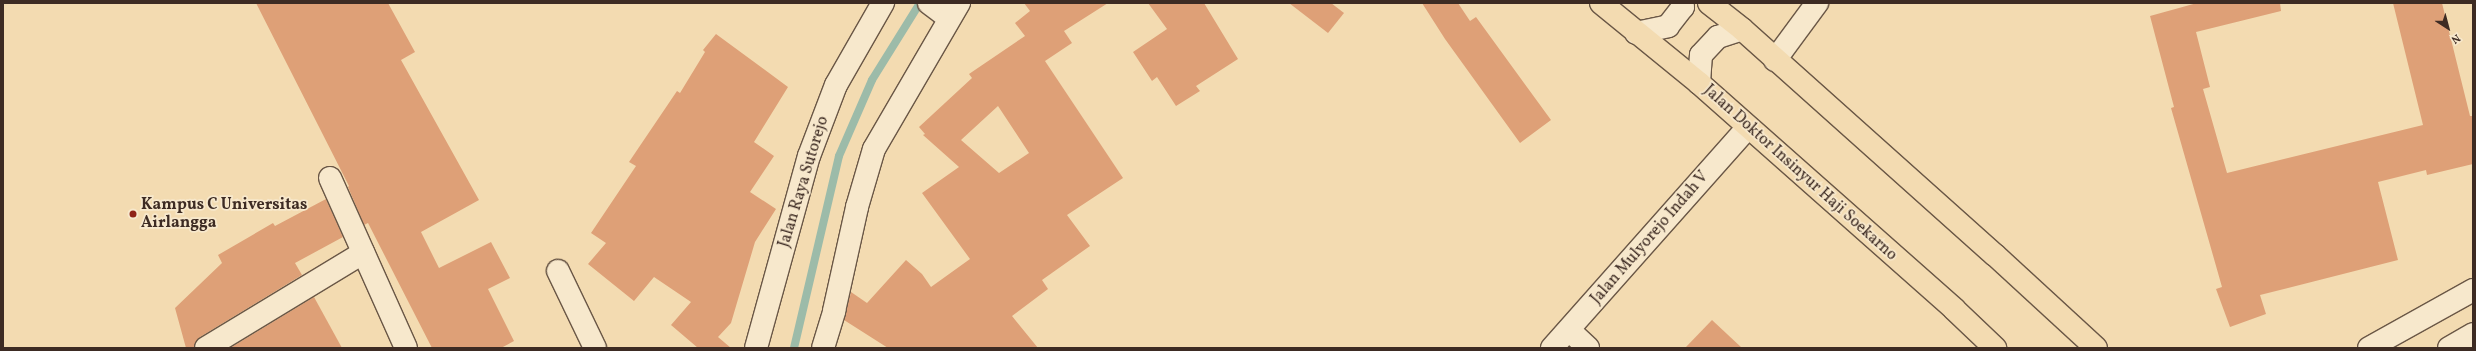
<!DOCTYPE html>
<html>
<head>
<meta charset="utf-8">
<style>
	body { margin:0 }
	#map { position:relative; width:2476px; height:351px; overflow:hidden; background:#f3dbb1; font-family:Vollkorn,serif }
	div>[style] { position:absolute }
	.stream>* { height:8px; margin:-4px; padding:0 4px; transform-origin:4px; border-radius:4px; background:#9cbba9 }
	.building>* { inset:0; background:#dea077 }
	.roads { filter:drop-shadow(1px 0 #6a5746) drop-shadow(-1px 0 #6a5746) drop-shadow(0 1px #6a5746) drop-shadow(0 -1px #6a5746) }
	.street>* { height:22px; margin:-11px; padding:0 11px; transform-origin:11px; border-radius:11px; background:#f7e8cc }
	.secondary>* { height:22px; margin:-11px; padding:0 11px; transform-origin:11px; border-radius:11px; background:#f7e8cc }
	.primary>* { height:22px; margin:-11px; padding:0 11px; transform-origin:11px; border-radius:11px; background:#f3dbb1 }
	.dots>* { width:11px; height:11px; translate:-50% -50%; box-sizing:border-box; border:2px solid #f7e8cc; border-radius:50% }
	span { translate:-50% -50%; white-space:nowrap; text-align:center; line-height:1.15; -webkit-text-stroke:3.5px #f7e8cc; paint-order:stroke }
	.street-label { font-size:16px; color:#3d2b23 }
	.poi-label { font-size:16px; color:#3d2b23; font-weight:700 }
	.left { translate:0 -50%; text-align:left }
	.frame { position:absolute; inset:0; border:4px solid #3d2b23; pointer-events:none }
	.north { position:absolute; left:2428px; top:8px; width:40px; height:40px; -webkit-text-stroke:3px #f7e8cc; paint-order:stroke; rotate:144deg; font-size:11px; font-weight:700; line-height:16px; text-align:center; color:#3d2b23 }
	.north::after { content:''; display:block; margin:auto; width:14px; height:18px; background:#3d2b23; clip-path:polygon(50% 0,100% 100%,50% 72%,0 100%) }
</style>
</head>
<body>
<div id="map">
	<div class="stream">
		<div style="left:794px;top:348px;width:197px;rotate:-76.8deg"></div>
		<div style="left:839px;top:156px;width:83px;rotate:-66.5deg"></div>
		<div style="left:872px;top:80px;width:91px;rotate:-58.1deg"></div>
	</div>
	<div class="building">
		<div style="clip-path:polygon(256px 3px,388px 3px,415px 52px,401px 60px,479px 200px,421px 232px,439px 268px,491px 242px,510px 278px,488px 289px,514px 341px,501px 348px,432px 348px,368px 223px,364px 225px,348px 187px,349px 186px)"></div>
		<div style="clip-path:polygon(evenodd,1024px 3px,1108px 3px,1064px 31px,1072px 43px,1045px 61px,1123px 178px,1067px 215px,1090px 246px,1042px 280px,1048px 289px,1012px 316px,1038px 348px,888px 348px,844px 320px,851px 292px,867px 303px,906px 260px,922px 274px,931px 287px,970px 259px,922px 193px,959px 167px,923px 135px,925px 134px,919px 127px,972px 78px,969px 74px,1025px 36px,1015px 23px,1030px 11px,1024px 3px,998px 106px,1029px 153px,999px 173px,961px 140px,998px 106px)"></div>
		<div style="clip-path:polygon(1148px 3px,1204px 3px,1238px 59px,1196px 86px,1200px 91px,1176px 106px,1157px 77px,1152px 81px,1133px 52px,1167px 29px)"></div>
		<div style="clip-path:polygon(1289px 3px,1331px 3px,1344px 13px,1328px 33px)"></div>
		<div style="clip-path:polygon(1422px 3px,1458px 3px,1470px 21px,1476px 17px,1551px 120px,1520px 143px,1445px 39px)"></div>
		<div style="clip-path:polygon(2197px 3px,2280px 3px,2281px 11px,2196px 32px,2210px 87px,2203px 89px,2227px 173px,2423px 125px,2393px 3px,2442px 3px,2470px 116px,2473px 116px,2473px 164px,2427px 175px,2426px 170px,2378px 182px,2398px 260px,2260px 295px,2266px 314px,2230px 327px,2216px 289px,2222px 287px,2171px 108px,2174px 107px,2150px 16px)"></div>
		<div style="clip-path:polygon(716px 34px,788px 87px,754px 142px,774px 156px,750px 192px,776px 209px,755px 242px,731px 323px,718px 337px,731px 348px,698px 348px,671px 325px,691px 302px,654px 277px,634px 301px,588px 264px,606px 243px,591px 233px,636px 166px,629px 162px,677px 91px,680px 93px,705px 52px,703px 50px)"></div>
		<div style="clip-path:polygon(326px 199px,343px 237px,295px 263px,302px 275px,200px 337px,194px 348px,186px 348px,175px 308px,222px 263px,218px 255px,273px 223px,275px 226px)"></div>
		<div style="clip-path:polygon(314px 297px,342px 348px,230px 348px)"></div>
		<div style="clip-path:polygon(1712px 320px,1742px 348px,1685px 348px)"></div>
	</div>
	<div class="roads">
		<div class="street">
			<div style="left:929px;top:3px;width:25px;rotate:37deg"></div>
			<div style="left:1775px;top:60px;width:71px;rotate:-53.6deg"></div>
			<div style="left:330px;top:178px;width:186px;rotate:65.9deg"></div>
			<div style="left:558px;top:271px;width:85px;rotate:64.3deg"></div>
			<div style="left:1569px;top:330px;width:26px;rotate:43deg"></div>
			<div style="left:206px;top:348px;width:184px;rotate:-31.2deg"></div>
			<div style="left:823px;top:348px;width:39px;rotate:-73deg"></div>
			<div style="left:834px;top:311px;width:107px;rotate:-77.5deg"></div>
			<div style="left:857px;top:207px;width:60px;rotate:-73.7deg"></div>
			<div style="left:874px;top:149px;width:169px;rotate:-59.8deg"></div>
			<div style="left:1552px;top:348px;width:294px;rotate:-48.4deg"></div>
			<div style="left:2369px;top:348px;width:119px;rotate:-29.1deg"></div>
			<div style="left:2449px;top:348px;width:28px;rotate:-30deg"></div>
		</div>
		<div class="secondary">
			<div style="left:1636px;top:33px;width:33px;rotate:-12deg"></div>
			<div style="left:1668px;top:26px;width:24px;rotate:-52deg"></div>
			<div style="left:1683px;top:7px;width:4px;rotate:-104deg"></div>
			<div style="left:1699px;top:83px;width:28px;rotate:-86deg"></div>
			<div style="left:1701px;top:55px;width:25px;rotate:-47deg"></div>
			<div style="left:1718px;top:37px;width:25px;rotate:-18deg"></div>
			<div style="left:756px;top:348px;width:199px;rotate:-74.6deg"></div>
			<div style="left:809px;top:156px;width:76px;rotate:-69.2deg"></div>
			<div style="left:836px;top:85px;width:95px;rotate:-60.2deg"></div>
		</div>
		<div class="primary">
			<div style="left:1601px;top:3px;width:127px;rotate:39.2deg"></div>
			<div style="left:1699px;top:83px;width:341px;rotate:41.5deg"></div>
			<div style="left:1954px;top:309px;width:57px;rotate:43.6deg"></div>
			<div style="left:1709px;top:3px;width:42px;rotate:38.2deg"></div>
			<div style="left:1742px;top:29px;width:339px;rotate:41.8deg"></div>
			<div style="left:1995px;top:255px;width:137px;rotate:42.6deg"></div>
		</div>
	</div>
	<div class="dots">
		<div style="left:133px;top:214px;background:#8f2418"></div>
	</div>
	<div class="street-label">
		<span style="left:1800px;top:173px;rotate:42deg">Jalan Doktor Insinyur Haji Soekarno</span>
		<span style="left:804px;top:182px;rotate:-73deg">Jalan Raya Sutorejo</span>
		<span style="left:1650px;top:238px;rotate:-49deg">Jalan Mulyorejo Indah V</span>
	</div>
	<div class="poi-label">
		<span class="left" style="left:141px;top:214px">Kampus C Universitas<br>Airlangga</span>
	</div>
	<div class="frame"></div>
	<div class="north">N</div>
</div>
</body>
</html>
